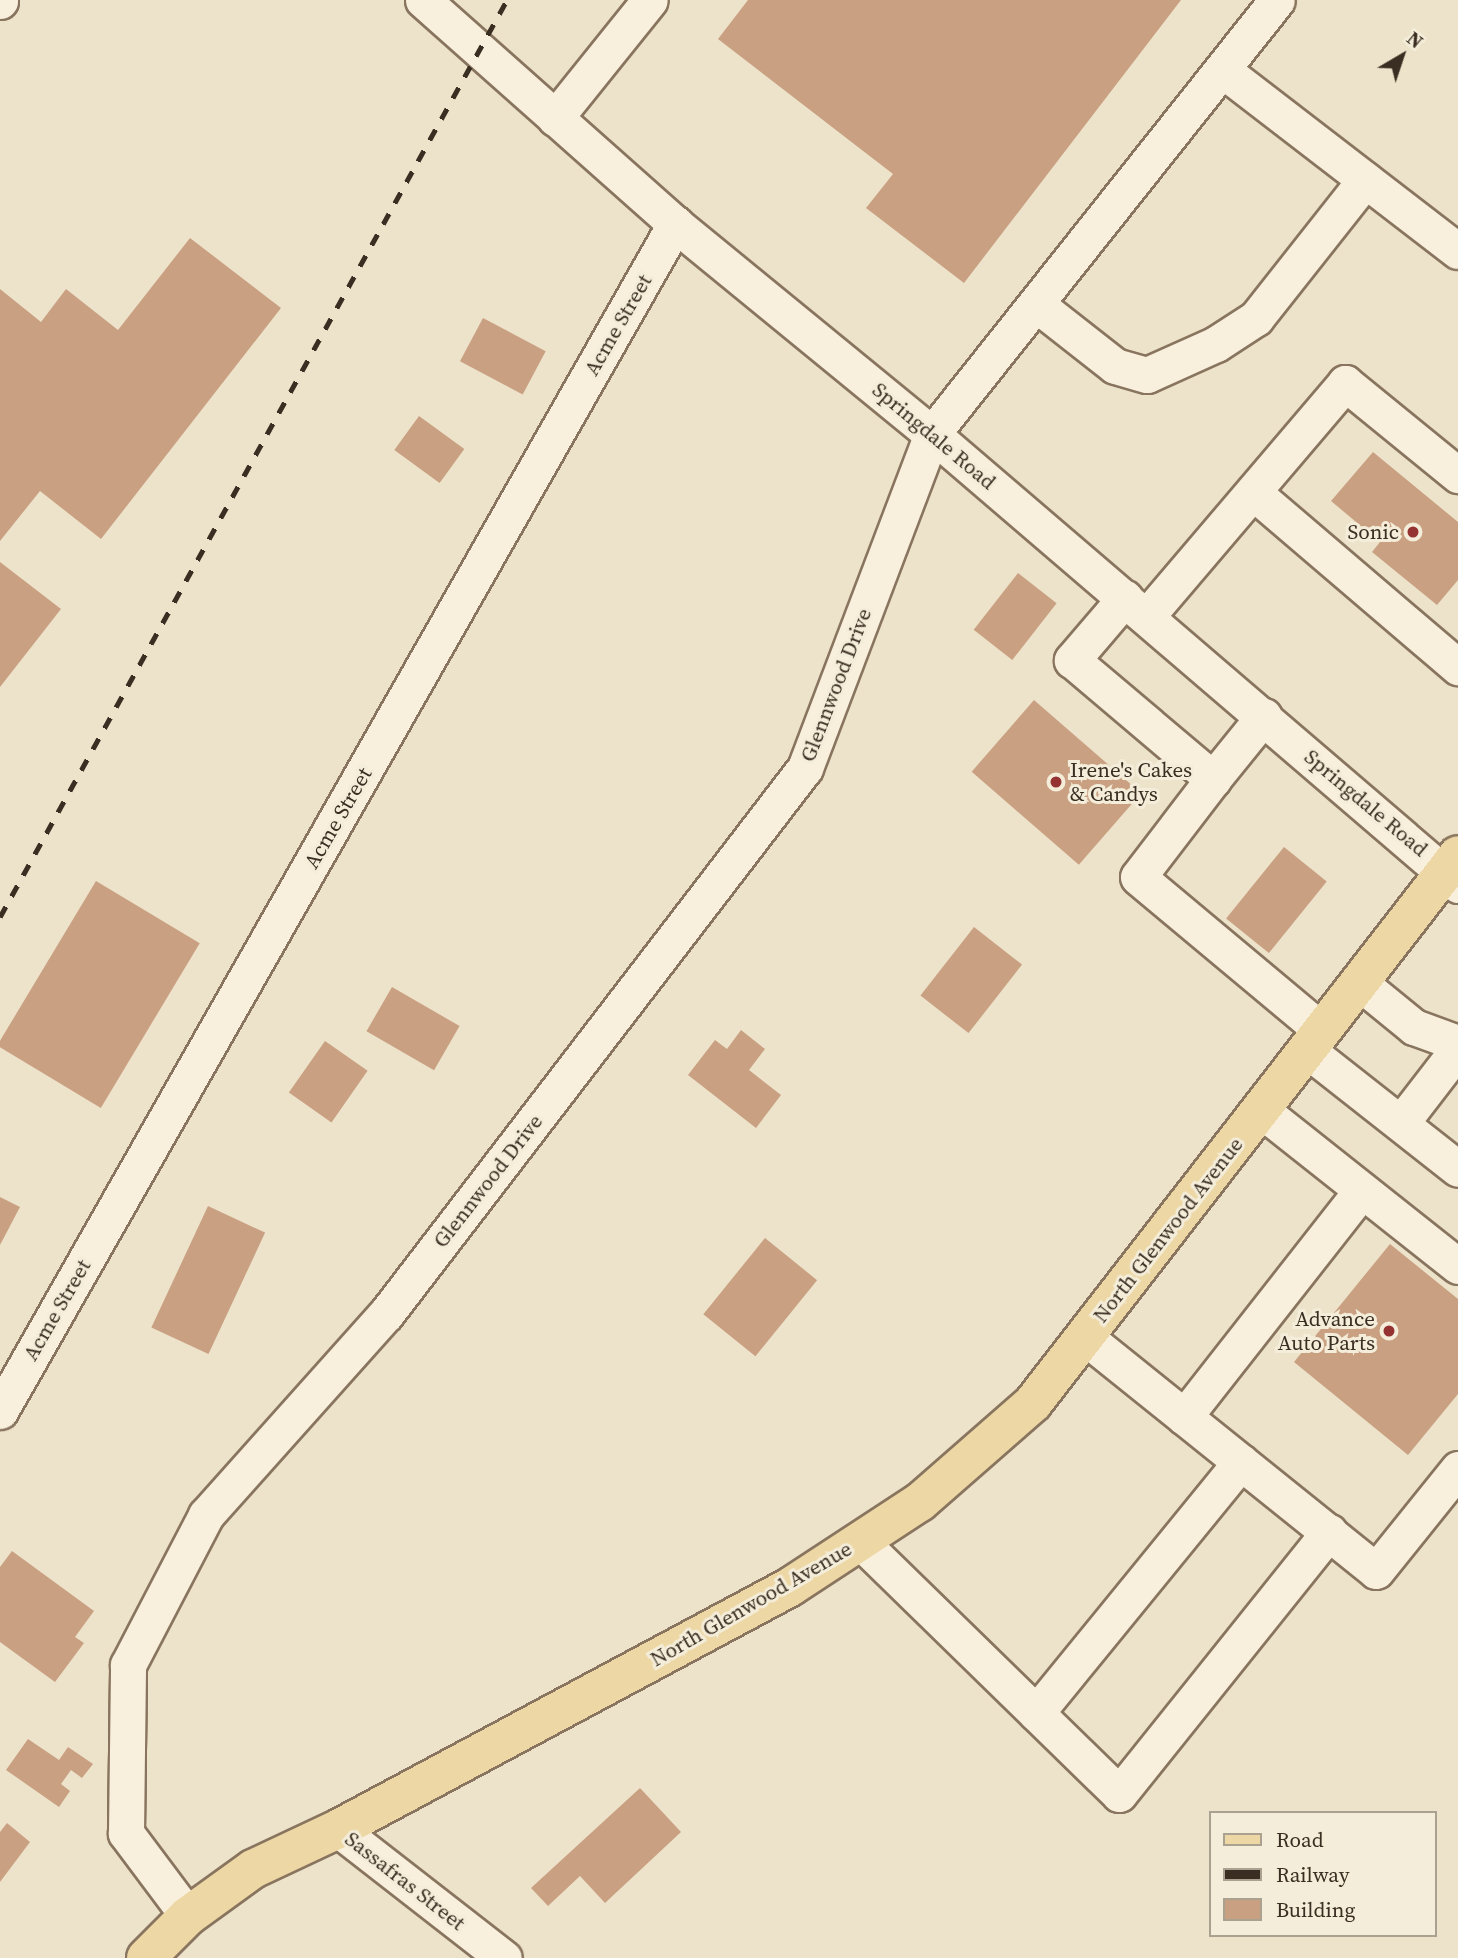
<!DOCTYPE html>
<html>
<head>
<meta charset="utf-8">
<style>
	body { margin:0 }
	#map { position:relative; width:1458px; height:1958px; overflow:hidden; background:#ede3ca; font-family:"Source Serif 4",serif }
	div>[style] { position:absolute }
	.building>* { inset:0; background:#c9a082; transform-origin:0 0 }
	.roads { filter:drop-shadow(2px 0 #89755f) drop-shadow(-2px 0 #89755f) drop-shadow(0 2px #89755f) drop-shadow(0 -2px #89755f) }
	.minor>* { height:35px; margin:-17.5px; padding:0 17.5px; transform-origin:17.5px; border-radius:17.5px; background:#f8f0dd }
	.major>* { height:38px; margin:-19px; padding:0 19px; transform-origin:19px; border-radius:19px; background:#edd7a5 }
	.rail>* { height:5px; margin-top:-2.5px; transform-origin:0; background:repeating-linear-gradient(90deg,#3a2e22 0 12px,transparent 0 24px) }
	.dots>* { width:19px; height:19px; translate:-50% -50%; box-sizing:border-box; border:4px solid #f4edd9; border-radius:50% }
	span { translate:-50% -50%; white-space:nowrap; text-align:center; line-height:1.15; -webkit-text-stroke:6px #f4edd9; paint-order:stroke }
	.street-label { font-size:21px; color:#3a2e22 }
	.poi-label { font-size:21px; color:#3a2e22 }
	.right { translate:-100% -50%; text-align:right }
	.left { translate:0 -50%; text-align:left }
	.legend { position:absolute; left:1209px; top:1811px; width:228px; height:126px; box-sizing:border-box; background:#f4edd9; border:2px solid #aaa190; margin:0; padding:9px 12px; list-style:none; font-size:21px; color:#3a2e22 }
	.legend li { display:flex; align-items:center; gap:14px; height:35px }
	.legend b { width:35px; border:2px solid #aaa190 }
	.north { position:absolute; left:1367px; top:21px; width:70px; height:70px; -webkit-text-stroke:5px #f4edd9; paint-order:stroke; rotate:39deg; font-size:19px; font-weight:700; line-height:28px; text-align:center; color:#3a2e22 }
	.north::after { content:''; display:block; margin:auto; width:24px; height:32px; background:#3a2e22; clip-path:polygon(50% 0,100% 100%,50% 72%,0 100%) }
</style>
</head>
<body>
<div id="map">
	<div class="building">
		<div style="clip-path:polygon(748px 0,1181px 0,964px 283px,866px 208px,893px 174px,718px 39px)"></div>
		<div style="clip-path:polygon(190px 238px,281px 308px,101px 539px,40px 491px,0 541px,0 289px,41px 322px,66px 289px,118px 330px)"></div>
		<div style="left:483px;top:318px;width:71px;height:49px;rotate:28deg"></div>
		<div style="left:419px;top:416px;width:56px;height:42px;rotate:36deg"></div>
		<div style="clip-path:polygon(1373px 452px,1458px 522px,1458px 580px,1437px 605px,1372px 552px,1380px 542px,1331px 501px)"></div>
		<div style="clip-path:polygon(0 562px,61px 609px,0 687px)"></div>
		<div style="left:1018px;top:573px;width:49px;height:72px;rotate:38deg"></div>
		<div style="left:1034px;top:700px;width:142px;height:95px;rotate:41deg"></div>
		<div style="left:1284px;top:847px;width:55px;height:92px;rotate:39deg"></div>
		<div style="left:96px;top:881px;width:121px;height:192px;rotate:31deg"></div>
		<div style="left:974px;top:927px;width:61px;height:87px;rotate:38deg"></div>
		<div style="left:392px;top:987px;width:78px;height:51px;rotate:30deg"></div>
		<div style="clip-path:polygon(741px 1030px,765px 1049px,749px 1070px,781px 1095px,756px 1128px,688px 1075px,715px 1040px,727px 1049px)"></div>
		<div style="left:325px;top:1041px;width:52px;height:63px;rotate:35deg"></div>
		<div style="clip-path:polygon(0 1197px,20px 1207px,0 1245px)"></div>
		<div style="left:208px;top:1206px;width:63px;height:134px;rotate:25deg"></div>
		<div style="left:765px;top:1238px;width:67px;height:98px;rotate:39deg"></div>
		<div style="clip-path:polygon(1390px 1244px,1458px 1299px,1458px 1394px,1408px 1455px,1294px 1362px)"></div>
		<div style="clip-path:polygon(12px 1551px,94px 1611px,75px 1637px,84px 1643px,55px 1682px,0 1642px,0 1567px)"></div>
		<div style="clip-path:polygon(28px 1739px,59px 1760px,68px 1747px,93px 1764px,82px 1778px,71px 1770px,61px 1784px,70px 1791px,59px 1807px,6px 1770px)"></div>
		<div style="clip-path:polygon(640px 1788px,681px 1832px,605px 1903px,580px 1876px,548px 1906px,531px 1888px)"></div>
		<div style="clip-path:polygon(7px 1823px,30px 1842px,0 1882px,0 1832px)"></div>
	</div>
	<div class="roads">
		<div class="minor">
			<div style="left:423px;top:0;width:337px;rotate:41.6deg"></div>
			<div style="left:675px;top:224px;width:332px;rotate:39.3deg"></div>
			<div style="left:932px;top:434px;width:693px;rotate:40.61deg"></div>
			<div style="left:0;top:1px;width:1px;rotate:-90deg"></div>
			<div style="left:1224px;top:71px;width:295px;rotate:37.6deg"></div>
			<div style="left:555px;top:118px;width:151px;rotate:-51.2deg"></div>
			<div style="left:1036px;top:304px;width:100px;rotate:38.1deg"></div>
			<div style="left:1115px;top:366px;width:33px;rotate:16deg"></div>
			<div style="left:1147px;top:375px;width:76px;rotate:-24.2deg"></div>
			<div style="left:1216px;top:344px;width:48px;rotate:-33deg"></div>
			<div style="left:1256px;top:318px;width:176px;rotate:-51.7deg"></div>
			<div style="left:1253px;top:492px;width:270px;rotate:40.5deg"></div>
			<div style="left:1125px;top:598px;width:82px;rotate:130.5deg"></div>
			<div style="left:1072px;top:660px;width:185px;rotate:40.2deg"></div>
			<div style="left:1213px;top:779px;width:81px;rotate:-51deg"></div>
			<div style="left:1147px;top:616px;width:306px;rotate:-49.6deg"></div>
			<div style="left:1345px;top:383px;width:146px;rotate:39.2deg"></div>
			<div style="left:1213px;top:779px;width:123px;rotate:127.4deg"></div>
			<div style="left:1138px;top:877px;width:240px;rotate:39.9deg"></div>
			<div style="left:1360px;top:983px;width:70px;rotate:39.2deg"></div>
			<div style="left:1414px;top:1027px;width:47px;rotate:20deg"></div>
			<div style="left:1307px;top:1050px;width:192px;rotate:38.2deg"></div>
			<div style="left:1261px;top:1110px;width:251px;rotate:38.4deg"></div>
			<div style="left:1401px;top:1123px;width:93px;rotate:-52.4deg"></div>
			<div style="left:1085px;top:1337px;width:373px;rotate:38.8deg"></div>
			<div style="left:1376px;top:1571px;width:131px;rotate:-51.2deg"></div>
			<div style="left:0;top:1411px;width:1366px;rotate:-60.37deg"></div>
			<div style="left:1184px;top:1417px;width:288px;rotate:-51.9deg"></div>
			<div style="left:860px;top:1541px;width:362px;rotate:44.3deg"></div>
			<div style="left:1119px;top:1794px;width:336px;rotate:-51.3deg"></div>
			<div style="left:1036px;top:1713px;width:324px;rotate:-50.8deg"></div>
			<div style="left:338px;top:1829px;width:210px;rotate:37.9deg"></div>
			<div style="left:188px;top:1916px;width:104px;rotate:-126.8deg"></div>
			<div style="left:126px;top:1833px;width:168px;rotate:-89.3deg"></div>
			<div style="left:128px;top:1665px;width:169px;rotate:-62.5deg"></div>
			<div style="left:206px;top:1515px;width:270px;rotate:-48.2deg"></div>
			<div style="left:386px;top:1314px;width:688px;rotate:-52.5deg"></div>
			<div style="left:805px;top:768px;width:357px;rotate:-69.2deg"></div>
			<div style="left:932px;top:434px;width:554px;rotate:-51.52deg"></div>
		</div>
		<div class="major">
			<div style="left:146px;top:1958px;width:59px;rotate:-45deg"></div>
			<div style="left:188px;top:1916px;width:80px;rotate:-35.9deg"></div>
			<div style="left:253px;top:1869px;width:94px;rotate:-25.2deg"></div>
			<div style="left:338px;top:1829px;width:513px;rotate:-28.16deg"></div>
			<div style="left:790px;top:1587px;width:155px;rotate:-33.2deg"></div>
			<div style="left:920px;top:1502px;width:150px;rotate:-41.2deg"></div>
			<div style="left:1033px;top:1403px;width:693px;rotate:-52.2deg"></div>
		</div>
	</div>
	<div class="rail">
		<div style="left:0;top:917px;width:1048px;rotate:-61.06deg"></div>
	</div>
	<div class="dots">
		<div style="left:1413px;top:532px;background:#953232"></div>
		<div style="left:1056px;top:782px;background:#953232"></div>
		<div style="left:1389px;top:1331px;background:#953232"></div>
	</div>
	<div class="street-label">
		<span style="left:618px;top:325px;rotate:-60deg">Acme Street</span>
		<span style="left:934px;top:436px;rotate:40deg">Springdale Road</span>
		<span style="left:836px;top:685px;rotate:-69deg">Glennwood Drive</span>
		<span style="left:1366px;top:803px;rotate:40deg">Springdale Road</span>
		<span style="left:338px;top:818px;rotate:-60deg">Acme Street</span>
		<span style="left:488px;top:1181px;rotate:-52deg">Glennwood Drive</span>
		<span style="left:1168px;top:1230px;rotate:-52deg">North Glenwood Avenue</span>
		<span style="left:57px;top:1310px;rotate:-60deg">Acme Street</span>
		<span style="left:751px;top:1604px;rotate:-30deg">North Glenwood Avenue</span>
		<span style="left:405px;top:1881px;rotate:38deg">Sassafras Street</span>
	</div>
	<div class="poi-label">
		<span class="right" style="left:1399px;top:532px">Sonic</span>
		<span class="left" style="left:1070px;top:782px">Irene's Cakes<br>&amp; Candys</span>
		<span class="right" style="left:1375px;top:1331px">Advance<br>Auto Parts</span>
	</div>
	<ul class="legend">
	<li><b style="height:9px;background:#edd7a5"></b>Road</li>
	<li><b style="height:9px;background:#3a2e22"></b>Railway</li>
	<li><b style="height:19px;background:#c9a082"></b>Building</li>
	</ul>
	<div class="north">N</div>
</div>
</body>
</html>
